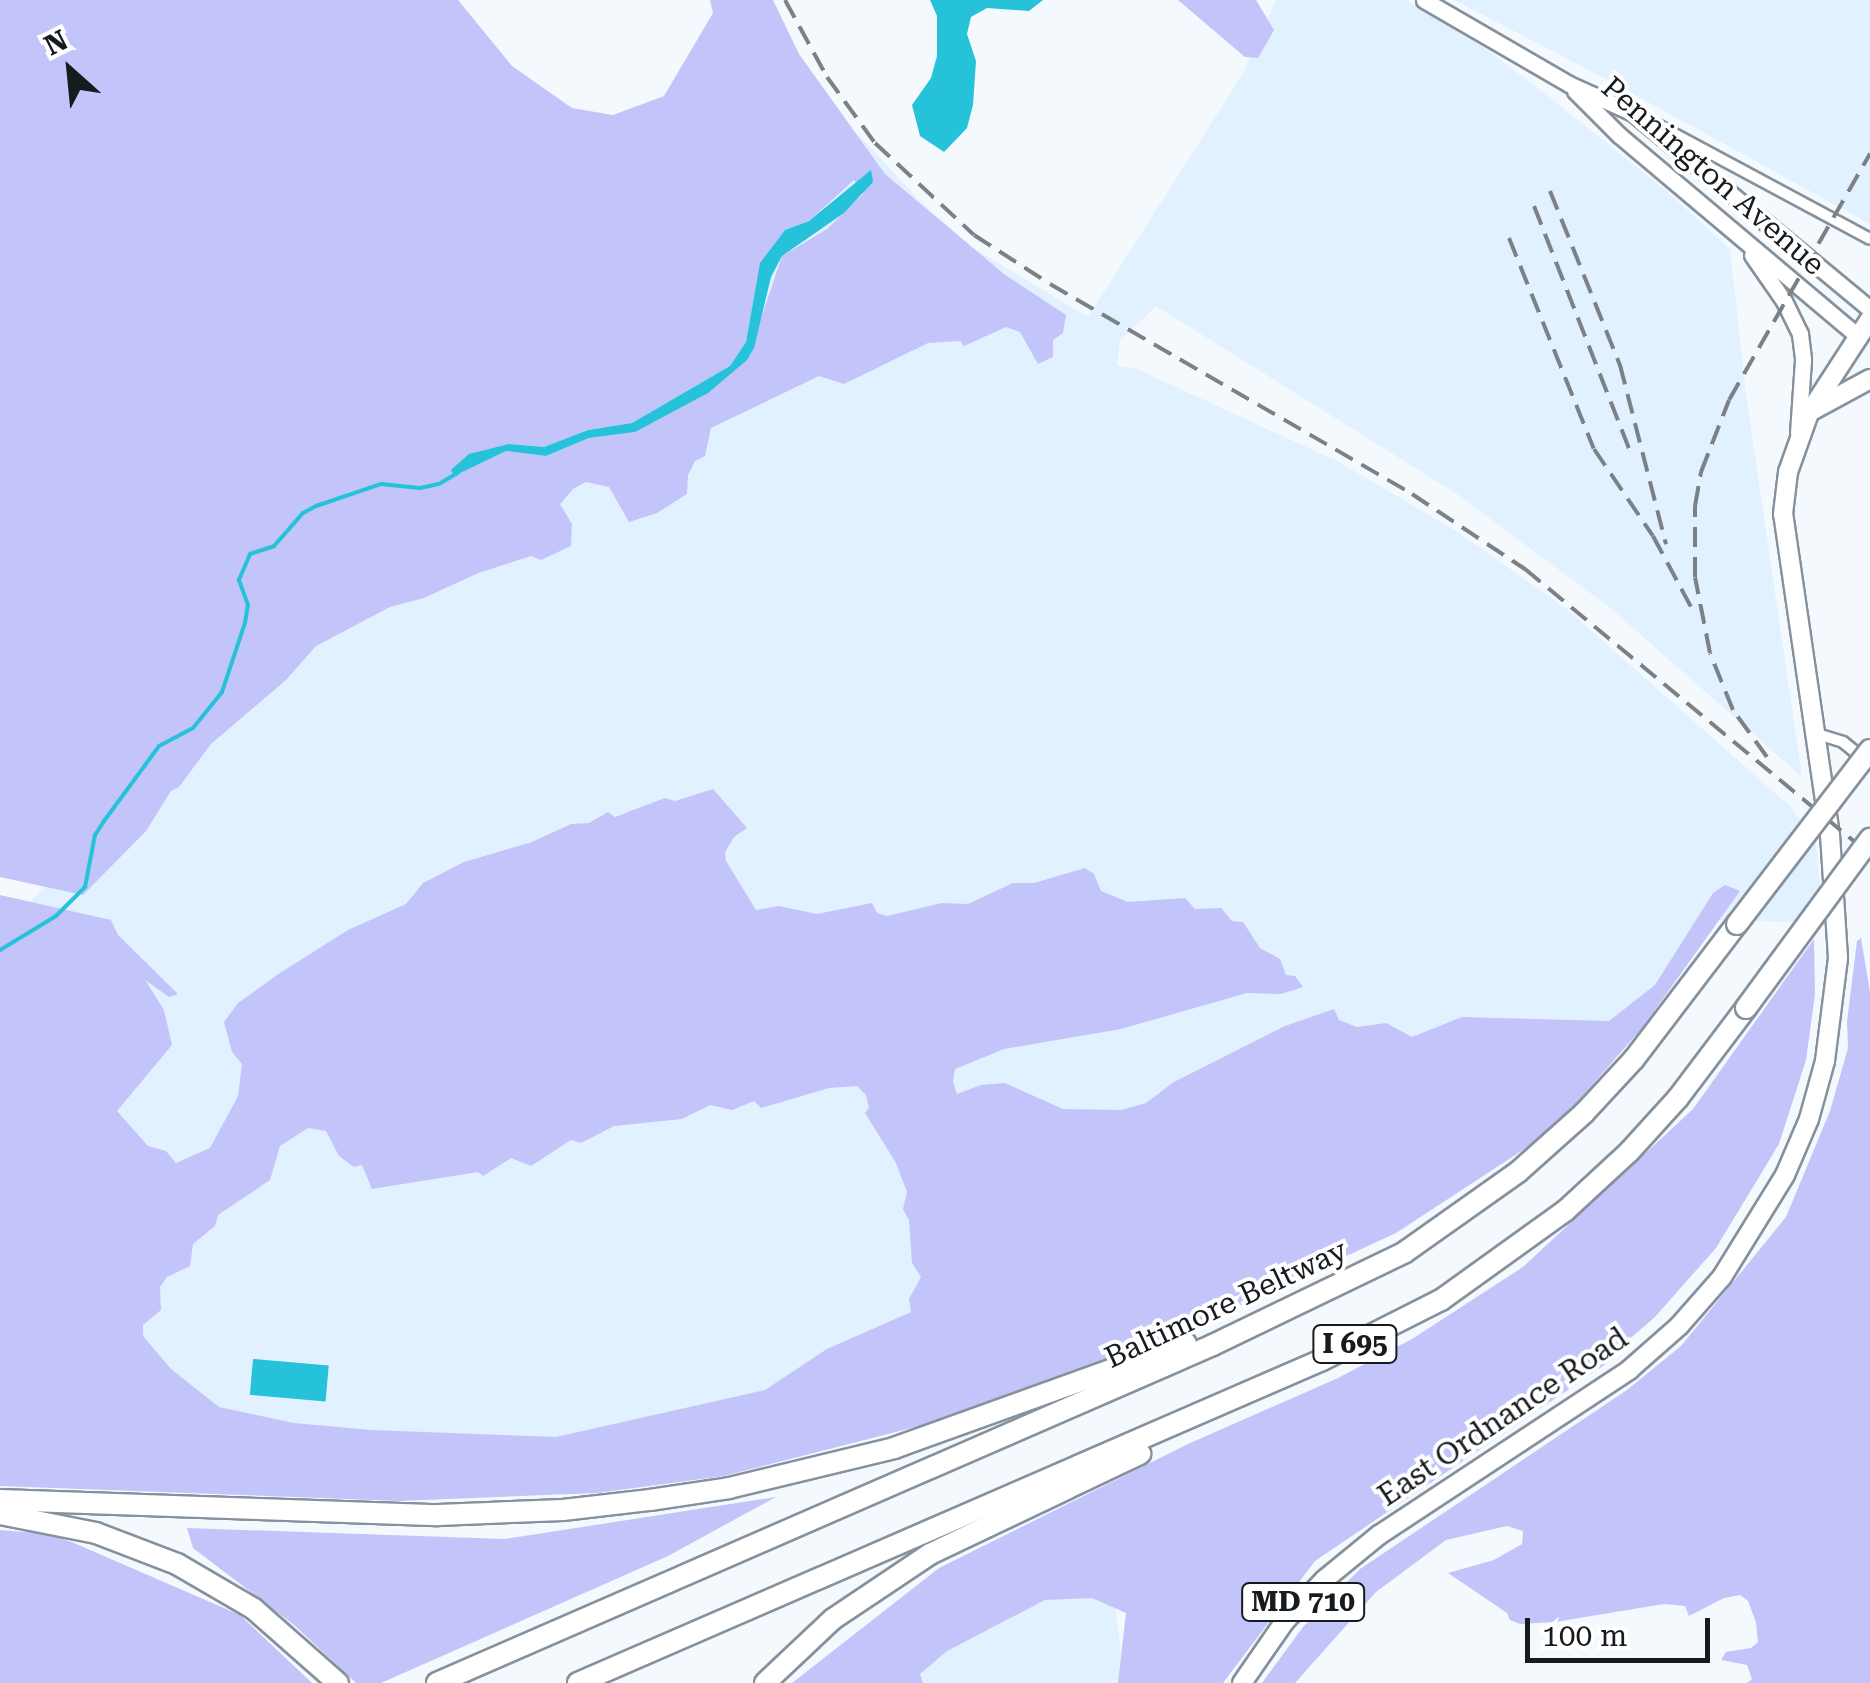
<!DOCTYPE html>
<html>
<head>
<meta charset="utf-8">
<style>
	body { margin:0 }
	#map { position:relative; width:1870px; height:1683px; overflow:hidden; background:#f4f9fe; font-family:"Roboto Serif",serif }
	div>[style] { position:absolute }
	.built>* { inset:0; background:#e2f1ff }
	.green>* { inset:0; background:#c3c4fa }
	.water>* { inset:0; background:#25c2d9; transform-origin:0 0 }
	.stream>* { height:4px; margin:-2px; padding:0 2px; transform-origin:2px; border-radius:2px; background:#25c2d9 }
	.roads { filter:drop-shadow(2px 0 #85919c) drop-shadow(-2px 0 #85919c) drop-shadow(0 2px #85919c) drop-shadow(0 -2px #85919c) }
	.street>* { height:10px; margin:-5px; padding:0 5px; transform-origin:5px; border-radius:5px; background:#fff }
	.secondary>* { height:15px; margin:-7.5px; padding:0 7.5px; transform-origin:7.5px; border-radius:7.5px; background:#fff }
	.primary>* { height:18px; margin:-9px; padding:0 9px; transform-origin:9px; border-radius:9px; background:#fff }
	.highway>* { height:20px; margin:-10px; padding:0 10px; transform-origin:10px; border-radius:10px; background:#fff }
	.rail>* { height:4px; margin-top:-2px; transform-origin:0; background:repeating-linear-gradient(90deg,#7c8186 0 20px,transparent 0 30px) }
	.bridges { filter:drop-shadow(2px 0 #85919c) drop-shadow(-2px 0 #85919c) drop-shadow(0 2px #85919c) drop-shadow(0 -2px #85919c) }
	.highway-bridge>* { height:20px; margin:-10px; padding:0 10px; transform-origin:10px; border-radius:10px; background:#fff }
	span { translate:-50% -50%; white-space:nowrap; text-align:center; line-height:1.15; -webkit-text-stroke:8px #fff; paint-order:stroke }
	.shield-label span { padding:2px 8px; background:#fff; border:2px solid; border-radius:8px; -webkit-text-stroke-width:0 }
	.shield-label { font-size:28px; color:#161b1f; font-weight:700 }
	.street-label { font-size:30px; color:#161b1f }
	.north { position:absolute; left:20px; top:20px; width:100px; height:100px; -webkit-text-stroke:8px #fff; paint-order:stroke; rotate:333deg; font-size:28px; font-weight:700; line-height:40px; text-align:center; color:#161b1f }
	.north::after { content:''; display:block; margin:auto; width:35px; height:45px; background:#161b1f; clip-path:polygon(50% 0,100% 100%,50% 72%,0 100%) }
	.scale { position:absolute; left:1525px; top:1618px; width:185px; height:45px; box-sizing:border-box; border:5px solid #161b1f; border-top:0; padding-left:12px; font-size:30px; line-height:35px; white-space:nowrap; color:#161b1f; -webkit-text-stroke:8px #fff; paint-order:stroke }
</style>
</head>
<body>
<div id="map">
	<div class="built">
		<div style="clip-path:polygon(1276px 0,1407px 0,1486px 49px,1534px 85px,1662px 187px,1730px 249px,1746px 394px,1802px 777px,1608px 606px,1457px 494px,1156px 306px,1120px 341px,1117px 366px,1135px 368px,1339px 462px,1458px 532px,1568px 610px,1792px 808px,1816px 843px,1824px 923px,1710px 920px,1669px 975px,1567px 1053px,946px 1371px,551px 1452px,347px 1441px,237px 1415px,180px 1390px,73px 1324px,4px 932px,72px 855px,405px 496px,856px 162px,858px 134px,921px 202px,972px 247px,1088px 317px,1242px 75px)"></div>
		<div style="clip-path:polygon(1454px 0,1870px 0,1870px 224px,1593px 72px)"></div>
		<div style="clip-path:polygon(1110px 1556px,1124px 1683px,890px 1683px)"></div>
	</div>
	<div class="green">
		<div style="clip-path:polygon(evenodd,0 0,458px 0,512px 66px,572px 108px,613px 115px,664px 96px,713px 13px,710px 0,773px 0,799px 54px,885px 174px,1004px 274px,1066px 315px,1063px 333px,1053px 340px,1053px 357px,1038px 364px,1020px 332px,1006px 327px,964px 346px,960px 341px,928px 343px,844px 384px,819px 376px,711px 428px,705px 456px,695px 461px,688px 475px,687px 494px,657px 513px,629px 522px,609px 487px,586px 482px,573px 489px,560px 504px,572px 524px,571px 546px,541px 560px,531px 556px,476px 574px,424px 598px,390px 607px,316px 646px,286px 680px,211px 744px,179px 787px,171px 791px,146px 831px,83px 895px,0 877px,0 0,854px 180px,863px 194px,827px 229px,782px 256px,747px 360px,635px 432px,589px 438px,546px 456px,506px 451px,455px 475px,509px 444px,544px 447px,588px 430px,632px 423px,730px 366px,746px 342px,760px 264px,785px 230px,809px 221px,854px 180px)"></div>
		<div style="clip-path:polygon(1178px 0,1256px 0,1274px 30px,1258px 58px,1245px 57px)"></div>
		<div style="clip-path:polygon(evenodd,713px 789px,747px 828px,734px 837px,725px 852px,726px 861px,756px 910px,779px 906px,817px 914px,872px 903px,877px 913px,887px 916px,942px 903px,968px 904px,1013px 883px,1034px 883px,1085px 868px,1094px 874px,1101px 891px,1128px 902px,1185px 898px,1195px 909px,1221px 908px,1232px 921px,1243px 922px,1260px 948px,1280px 959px,1286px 975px,1295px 976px,1303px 987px,1281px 994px,1247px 993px,1121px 1029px,1004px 1049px,955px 1069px,953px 1082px,957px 1094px,981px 1085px,1005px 1083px,1063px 1109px,1121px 1110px,1146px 1103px,1174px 1082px,1285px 1026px,1334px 1009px,1339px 1020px,1357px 1027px,1386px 1023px,1412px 1037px,1462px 1017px,1609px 1021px,1655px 985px,1713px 893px,1725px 885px,1740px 891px,1642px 1028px,1552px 1131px,1396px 1233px,1139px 1352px,927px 1424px,724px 1476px,597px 1493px,399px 1501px,0 1486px,0 895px,111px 920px,118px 935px,178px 994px,169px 997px,145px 980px,164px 1010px,172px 1045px,117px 1111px,148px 1146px,166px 1151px,176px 1163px,210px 1148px,238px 1096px,242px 1064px,232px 1052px,224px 1022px,238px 1003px,280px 973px,348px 930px,406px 904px,423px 883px,464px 862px,532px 842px,571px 824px,589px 823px,608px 812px,615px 817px,665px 798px,675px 801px,713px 789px,857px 1086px,866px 1095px,869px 1108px,865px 1113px,896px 1163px,907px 1192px,903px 1209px,909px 1220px,912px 1263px,921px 1277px,909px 1299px,911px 1312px,827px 1349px,765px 1390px,556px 1437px,371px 1430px,294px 1423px,219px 1407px,171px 1369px,143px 1336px,143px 1325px,161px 1310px,160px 1287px,167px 1277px,190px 1266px,193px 1244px,215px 1226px,218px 1215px,270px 1180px,280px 1146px,308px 1128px,326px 1131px,339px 1156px,354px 1167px,362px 1165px,372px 1189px,478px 1172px,483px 1176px,511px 1158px,531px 1166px,571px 1140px,581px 1143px,614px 1126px,682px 1119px,710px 1105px,732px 1110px,754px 1101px,761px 1108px,829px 1088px,857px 1086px)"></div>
		<div style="clip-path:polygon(1861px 938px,1870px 992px,1870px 1683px,1747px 1683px,1752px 1679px,1747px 1665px,1721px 1660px,1726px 1652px,1751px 1648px,1758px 1642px,1756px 1622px,1748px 1601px,1740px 1595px,1724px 1598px,1689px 1616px,1685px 1606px,1664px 1604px,1555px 1622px,1520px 1624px,1510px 1620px,1507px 1613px,1448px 1573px,1494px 1560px,1522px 1544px,1523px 1531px,1507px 1526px,1446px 1540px,1376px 1592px,1295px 1683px,1262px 1683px,1303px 1627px,1360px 1569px,1627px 1390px,1681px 1346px,1786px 1217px,1830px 1111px,1848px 1048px,1847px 1022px,1857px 941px)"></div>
		<div style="clip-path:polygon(1814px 939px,1815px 994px,1806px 1060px,1779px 1144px,1716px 1248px,1654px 1318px,1619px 1348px,1615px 1358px,1315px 1561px,1223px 1683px,1118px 1683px,1126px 1613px,1092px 1598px,1045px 1600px,1024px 1611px,947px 1651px,920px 1674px,923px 1683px,792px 1683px,939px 1568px,1188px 1444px,1338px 1378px,1412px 1339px,1523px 1267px,1693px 1109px)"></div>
		<div style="clip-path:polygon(776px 1497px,668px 1556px,381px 1683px,356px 1683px,294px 1625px,193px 1548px,187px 1528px,505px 1539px)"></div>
		<div style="clip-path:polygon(0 1530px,49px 1534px,74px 1543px,240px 1615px,312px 1683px,0 1683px)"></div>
	</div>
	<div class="water">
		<div style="clip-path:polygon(930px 0,1043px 0,1029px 11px,987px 8px,971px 17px,967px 34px,976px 61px,973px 105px,967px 128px,944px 152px,920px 136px,912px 105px,931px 78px,937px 56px,937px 16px)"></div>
		<div style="clip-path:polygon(871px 170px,873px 182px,844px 213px,782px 256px,771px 277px,754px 348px,747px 360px,708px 393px,635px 432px,589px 438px,546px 456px,506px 451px,454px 476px,451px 470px,469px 454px,509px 444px,544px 447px,588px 430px,632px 423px,730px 366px,746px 342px,760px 263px,785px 230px,809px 221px)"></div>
		<div style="left:253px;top:1359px;width:76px;height:36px;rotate:5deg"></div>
	</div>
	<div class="stream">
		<div style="left:0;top:950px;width:66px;rotate:-31.3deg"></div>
		<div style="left:56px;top:916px;width:41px;rotate:-45deg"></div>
		<div style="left:85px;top:887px;width:53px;rotate:-79.1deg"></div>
		<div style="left:95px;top:835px;width:17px;rotate:-57deg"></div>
		<div style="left:104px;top:821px;width:93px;rotate:-53.7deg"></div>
		<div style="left:159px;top:746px;width:38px;rotate:-28deg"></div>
		<div style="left:193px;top:728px;width:46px;rotate:-51.1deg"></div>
		<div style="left:222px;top:692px;width:73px;rotate:-71.6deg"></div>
		<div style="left:245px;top:623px;width:18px;rotate:-81deg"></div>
		<div style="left:248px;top:605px;width:27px;rotate:-110deg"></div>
		<div style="left:239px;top:580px;width:28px;rotate:-67deg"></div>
		<div style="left:250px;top:554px;width:25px;rotate:-18deg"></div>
		<div style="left:274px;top:546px;width:44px;rotate:-48.7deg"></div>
		<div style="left:303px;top:513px;width:15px;rotate:-28deg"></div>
		<div style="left:316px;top:506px;width:69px;rotate:-18.7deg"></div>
		<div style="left:381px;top:484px;width:39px;rotate:6deg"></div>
		<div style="left:420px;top:488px;width:19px;rotate:-12deg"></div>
		<div style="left:439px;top:484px;width:21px;rotate:-31deg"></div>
	</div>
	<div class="roads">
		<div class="street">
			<div style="left:1652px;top:122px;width:247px;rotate:28.2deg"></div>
			<div style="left:1814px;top:733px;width:30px;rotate:17deg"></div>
			<div style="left:1843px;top:742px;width:27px;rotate:39deg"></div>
		</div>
		<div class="secondary">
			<div style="left:1424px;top:0;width:168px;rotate:30.1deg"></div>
			<div style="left:1569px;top:84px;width:70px;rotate:24.4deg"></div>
			<div style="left:1633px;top:113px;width:308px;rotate:39.6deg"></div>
			<div style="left:1575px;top:91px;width:62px;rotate:45deg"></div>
			<div style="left:1619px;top:135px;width:314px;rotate:40.1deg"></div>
			<div style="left:1752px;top:255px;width:56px;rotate:55.2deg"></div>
			<div style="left:1784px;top:301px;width:37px;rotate:64deg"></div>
			<div style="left:1800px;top:334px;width:26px;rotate:83deg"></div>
			<div style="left:1803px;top:360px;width:73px;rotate:93.9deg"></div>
		</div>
		<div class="primary">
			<div style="left:1813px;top:410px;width:65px;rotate:-28.5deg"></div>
			<div style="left:1242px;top:1683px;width:75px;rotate:-55.3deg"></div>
			<div style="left:1285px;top:1621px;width:57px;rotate:-46.4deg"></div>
			<div style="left:1324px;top:1580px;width:71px;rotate:-39.3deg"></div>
			<div style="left:1379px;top:1535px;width:300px;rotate:-33.4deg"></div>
			<div style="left:1629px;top:1370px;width:67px;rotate:-41.3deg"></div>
			<div style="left:1679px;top:1326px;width:65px;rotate:-48.7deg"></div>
			<div style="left:1722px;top:1277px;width:120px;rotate:-58.3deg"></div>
			<div style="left:1785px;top:1175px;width:61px;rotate:-66.8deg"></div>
			<div style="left:1809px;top:1119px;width:60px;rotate:-74.6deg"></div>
			<div style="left:1825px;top:1061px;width:104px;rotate:-82.8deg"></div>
			<div style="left:1838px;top:958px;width:123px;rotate:-93.7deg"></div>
			<div style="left:1830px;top:835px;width:324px;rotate:-98.3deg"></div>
			<div style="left:1783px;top:514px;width:42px;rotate:-83.2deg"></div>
			<div style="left:1788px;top:472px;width:63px;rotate:-70.4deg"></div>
			<div style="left:1809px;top:413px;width:112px;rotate:-57deg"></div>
		</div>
		<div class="highway">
			<div style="left:0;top:1500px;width:438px;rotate:2deg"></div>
			<div style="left:438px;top:1515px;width:125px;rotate:-2.3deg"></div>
			<div style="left:563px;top:1510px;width:88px;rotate:-6.6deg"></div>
			<div style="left:650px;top:1500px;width:80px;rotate:-8.6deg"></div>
			<div style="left:729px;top:1488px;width:170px;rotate:-13.6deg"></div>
			<div style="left:894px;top:1448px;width:310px;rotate:-19.8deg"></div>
			<div style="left:0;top:1514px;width:98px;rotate:11.2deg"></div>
			<div style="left:96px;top:1533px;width:87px;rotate:20.9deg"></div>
			<div style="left:177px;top:1564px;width:89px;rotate:30.3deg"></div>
			<div style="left:254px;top:1609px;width:112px;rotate:41.4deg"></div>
			<div style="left:437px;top:1683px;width:846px;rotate:-23.54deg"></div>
			<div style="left:1213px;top:1345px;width:213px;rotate:-25.8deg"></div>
			<div style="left:1405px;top:1252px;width:138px;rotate:-35.3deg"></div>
			<div style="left:1518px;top:1172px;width:89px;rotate:-41.8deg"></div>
			<div style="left:1584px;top:1113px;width:74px;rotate:-47.2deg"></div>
			<div style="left:1634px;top:1059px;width:170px;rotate:-52.7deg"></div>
			<div style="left:578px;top:1683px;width:811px;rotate:-23.47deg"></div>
			<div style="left:1322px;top:1360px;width:133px;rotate:-26.8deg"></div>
			<div style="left:1441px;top:1300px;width:153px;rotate:-35.7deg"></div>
			<div style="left:1565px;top:1211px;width:87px;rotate:-42.7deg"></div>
			<div style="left:1629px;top:1152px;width:73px;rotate:-47.8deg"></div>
			<div style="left:1678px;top:1098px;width:113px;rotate:-52.9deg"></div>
			<div style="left:765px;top:1683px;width:93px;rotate:-43.3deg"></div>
			<div style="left:833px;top:1619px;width:117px;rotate:-33.8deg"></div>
			<div style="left:930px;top:1554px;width:233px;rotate:-25.5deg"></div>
		</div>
	</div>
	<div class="rail">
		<div style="left:785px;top:0;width:88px;rotate:61.4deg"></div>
		<div style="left:827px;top:77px;width:82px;rotate:54deg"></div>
		<div style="left:875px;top:143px;width:135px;rotate:42.9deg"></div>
		<div style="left:974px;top:235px;width:90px;rotate:32.8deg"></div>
		<div style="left:1050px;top:284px;width:419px;rotate:30.1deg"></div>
		<div style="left:1412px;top:494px;width:136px;rotate:33.6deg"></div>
		<div style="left:1525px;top:569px;width:447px;rotate:39.6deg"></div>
		<div style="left:1550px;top:191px;width:188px;rotate:68.1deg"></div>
		<div style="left:1620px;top:365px;width:185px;rotate:75.6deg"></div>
		<div style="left:1534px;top:206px;width:269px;rotate:68.6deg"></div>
		<div style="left:1509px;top:238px;width:227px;rotate:68.1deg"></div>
		<div style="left:1594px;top:449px;width:105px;rotate:55.9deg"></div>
		<div style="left:1653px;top:536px;width:81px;rotate:61.8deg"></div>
		<div style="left:1767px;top:757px;width:58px;rotate:-125.9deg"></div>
		<div style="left:1733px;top:710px;width:61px;rotate:-112deg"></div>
		<div style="left:1710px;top:653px;width:77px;rotate:-101.2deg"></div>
		<div style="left:1695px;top:577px;width:71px;rotate:-90deg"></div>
		<div style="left:1695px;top:506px;width:35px;rotate:-80deg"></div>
		<div style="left:1701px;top:472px;width:77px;rotate:-68.7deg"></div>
		<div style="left:1729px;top:400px;width:284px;rotate:-60.2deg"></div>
	</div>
	<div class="bridges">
		<div class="highway-bridge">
			<div style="left:1737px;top:924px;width:219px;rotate:-52.6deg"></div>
			<div style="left:1746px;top:1008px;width:210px;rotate:-53.7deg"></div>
		</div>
	</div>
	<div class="shield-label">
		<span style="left:1355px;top:1344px">I 695</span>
		<span style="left:1303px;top:1602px">MD 710</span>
	</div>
	<div class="street-label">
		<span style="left:1713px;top:176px;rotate:41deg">Pennington Avenue</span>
		<span style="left:1226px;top:1304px;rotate:-25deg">Baltimore Beltway</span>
		<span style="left:1503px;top:1417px;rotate:-34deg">East Ordnance Road</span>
	</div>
	<div class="north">N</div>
	<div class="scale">100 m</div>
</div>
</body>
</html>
